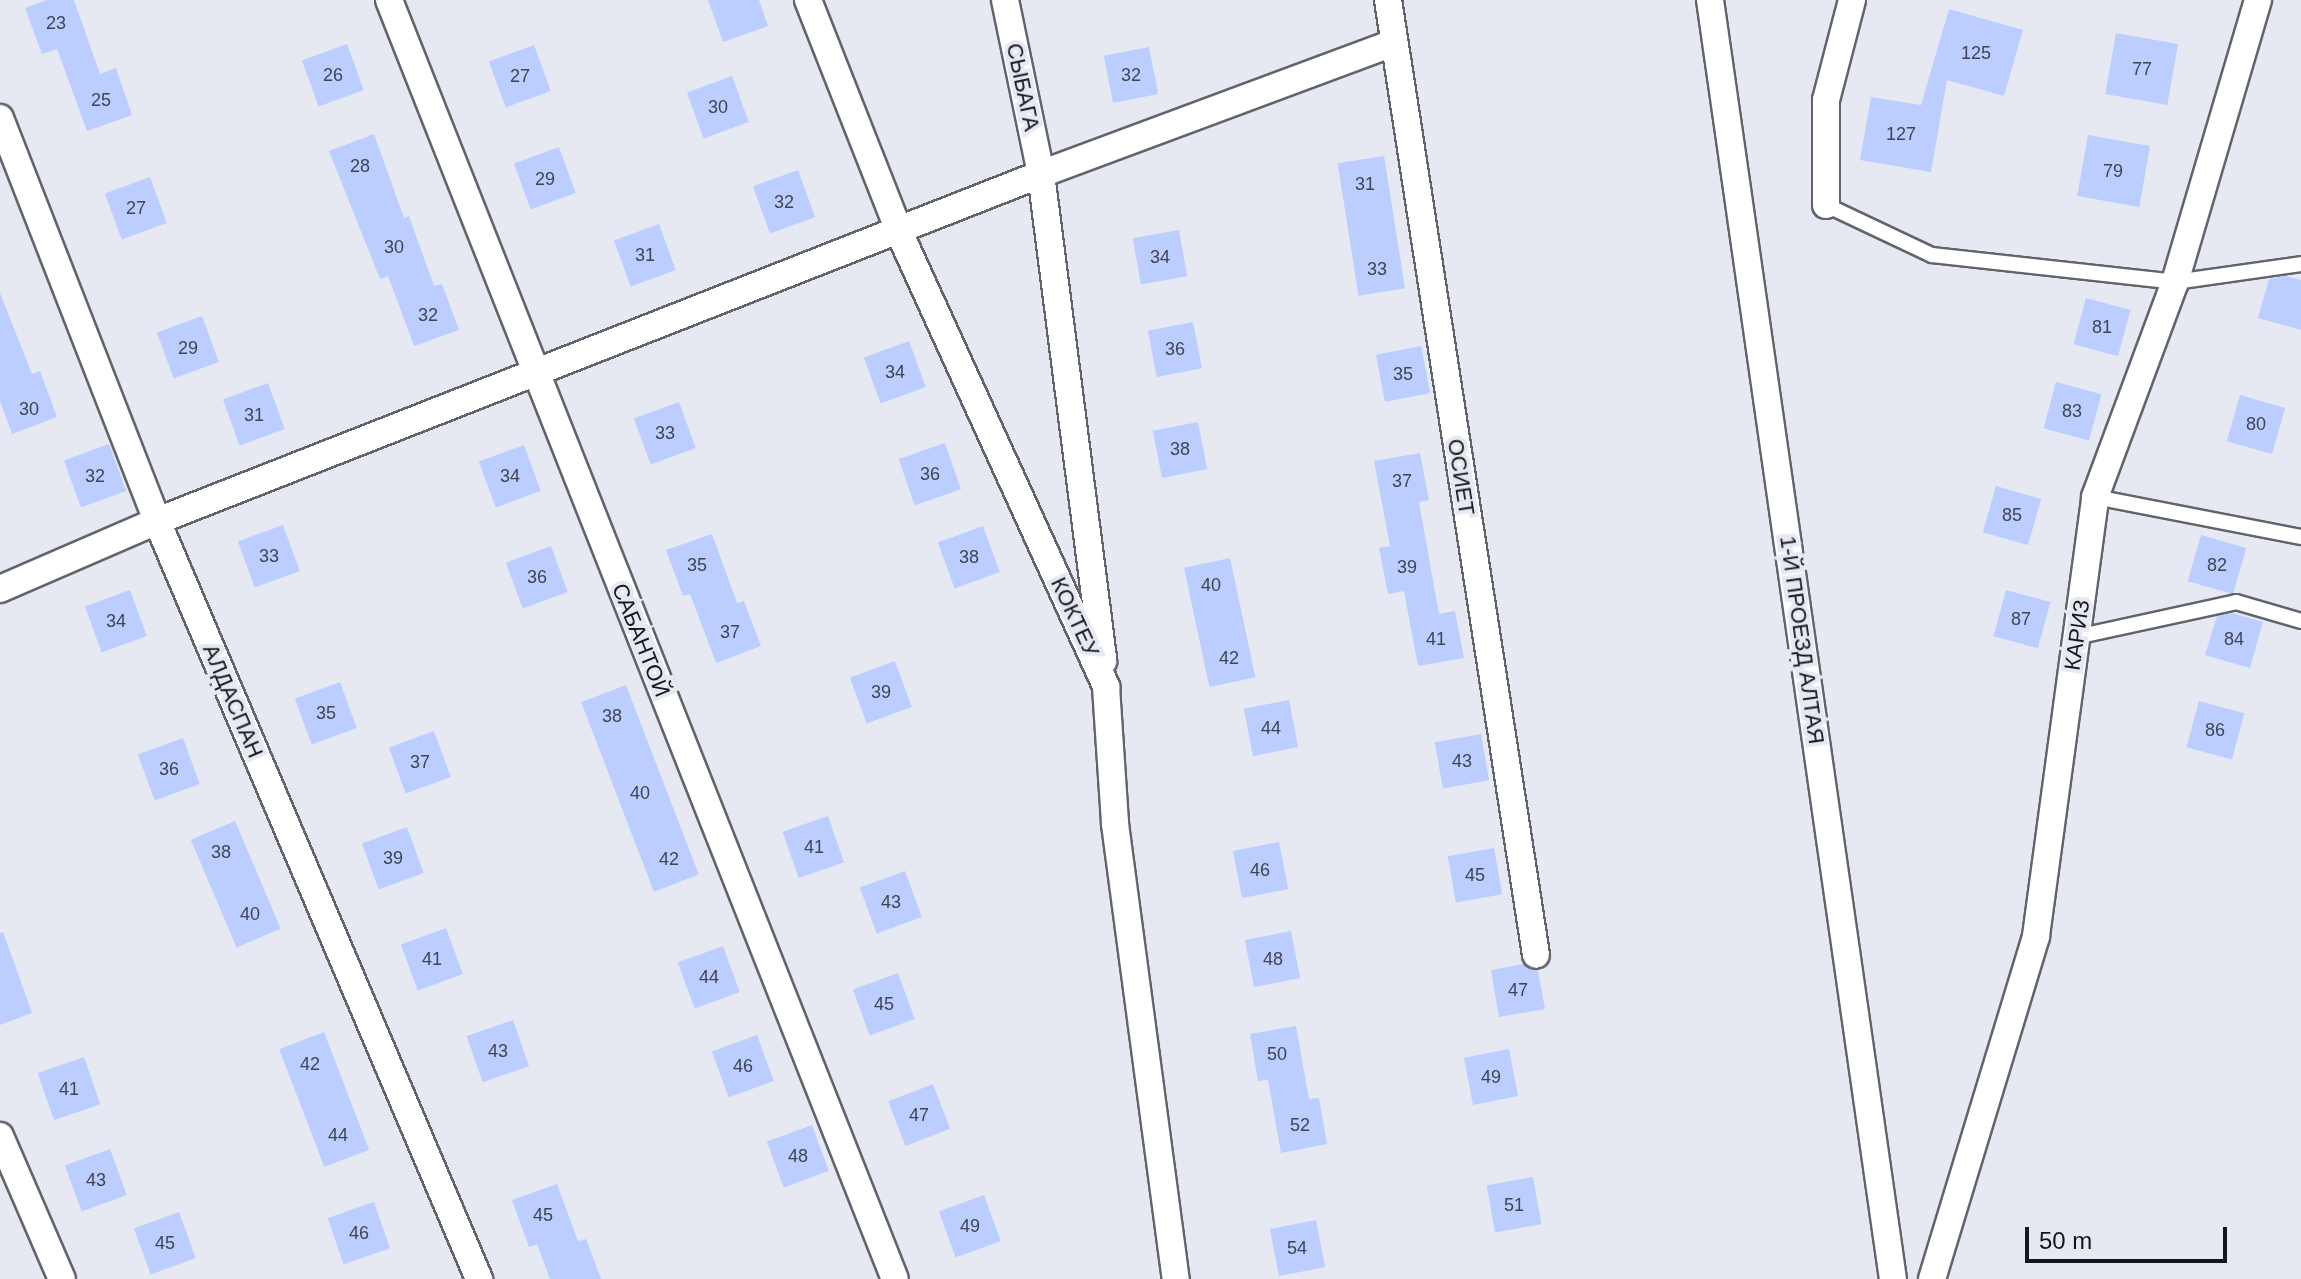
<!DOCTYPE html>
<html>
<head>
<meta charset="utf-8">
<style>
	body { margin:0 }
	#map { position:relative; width:2301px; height:1279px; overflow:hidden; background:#e6e9f2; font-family:Arial,sans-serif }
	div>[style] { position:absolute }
	.building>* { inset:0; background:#bbceff; transform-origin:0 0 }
	.roads { filter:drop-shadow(2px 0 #61646b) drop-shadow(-2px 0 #61646b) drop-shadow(0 2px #61646b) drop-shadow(0 -2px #61646b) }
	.lane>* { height:14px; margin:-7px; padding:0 7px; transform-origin:7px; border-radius:7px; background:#fff }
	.street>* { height:26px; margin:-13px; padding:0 13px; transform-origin:13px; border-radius:13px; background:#fff }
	span { translate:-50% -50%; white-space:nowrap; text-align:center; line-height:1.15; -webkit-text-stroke:8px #e6e9f2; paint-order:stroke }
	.number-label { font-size:18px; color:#3f4553 }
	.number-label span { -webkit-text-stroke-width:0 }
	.street-label { font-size:22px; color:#16171a }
	.scale { position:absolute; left:2025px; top:1227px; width:202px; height:36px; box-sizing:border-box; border:4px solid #16171a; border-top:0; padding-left:10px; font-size:24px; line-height:28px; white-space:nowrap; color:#16171a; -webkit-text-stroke:6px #e6e9f2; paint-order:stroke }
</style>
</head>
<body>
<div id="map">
	<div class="building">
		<div style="clip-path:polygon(47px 0,74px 0,100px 74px,116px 68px,132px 115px,87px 131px,57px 49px,42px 54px,25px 8px)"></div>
		<div style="clip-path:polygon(708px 0,759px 0,768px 26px,723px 42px)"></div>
		<div style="clip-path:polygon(1949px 9px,2023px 30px,2004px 96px,1947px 80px,1931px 172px,1860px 160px,1871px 97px,1921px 105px)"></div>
		<div style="left:2116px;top:33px;width:63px;height:62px;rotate:10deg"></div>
		<div style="left:347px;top:44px;width:49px;height:48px;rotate:70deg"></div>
		<div style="left:534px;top:45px;width:49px;height:48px;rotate:70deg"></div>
		<div style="left:1149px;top:47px;width:48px;height:46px;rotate:79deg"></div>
		<div style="left:732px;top:76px;width:49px;height:48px;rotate:70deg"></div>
		<div style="clip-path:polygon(374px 134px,404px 218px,409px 216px,434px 286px,442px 284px,459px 330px,414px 346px,388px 276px,380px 279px,329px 151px)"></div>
		<div style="left:2088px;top:135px;width:63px;height:62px;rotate:10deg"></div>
		<div style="left:559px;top:147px;width:49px;height:48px;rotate:70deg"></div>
		<div style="left:1384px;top:156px;width:134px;height:47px;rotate:81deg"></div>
		<div style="left:798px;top:170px;width:50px;height:48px;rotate:70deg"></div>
		<div style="left:150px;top:177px;width:49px;height:48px;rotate:70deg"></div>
		<div style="left:659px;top:224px;width:49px;height:48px;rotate:70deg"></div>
		<div style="left:1179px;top:230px;width:47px;height:47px;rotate:80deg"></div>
		<div style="clip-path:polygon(2286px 276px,2301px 280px,2301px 330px,2258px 318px,2269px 279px)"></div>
		<div style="clip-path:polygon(0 293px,32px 374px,40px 371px,57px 417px,12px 434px,0 401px)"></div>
		<div style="left:2086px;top:298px;width:46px;height:48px;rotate:15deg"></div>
		<div style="left:202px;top:316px;width:49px;height:48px;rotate:70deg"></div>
		<div style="left:1193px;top:322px;width:47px;height:46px;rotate:79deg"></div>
		<div style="left:909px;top:341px;width:49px;height:48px;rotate:70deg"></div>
		<div style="left:1421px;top:346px;width:48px;height:46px;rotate:79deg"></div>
		<div style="left:2056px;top:382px;width:47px;height:48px;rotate:15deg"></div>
		<div style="left:268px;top:383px;width:49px;height:48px;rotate:70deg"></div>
		<div style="left:2240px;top:395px;width:47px;height:48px;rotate:16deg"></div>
		<div style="left:679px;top:402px;width:49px;height:48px;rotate:70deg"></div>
		<div style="left:1198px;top:422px;width:48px;height:46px;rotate:79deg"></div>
		<div style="left:945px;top:443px;width:49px;height:49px;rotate:71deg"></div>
		<div style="left:109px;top:444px;width:50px;height:48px;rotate:70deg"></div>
		<div style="left:524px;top:445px;width:49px;height:48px;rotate:70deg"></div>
		<div style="clip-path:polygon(1420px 453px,1429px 500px,1419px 502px,1439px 614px,1455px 611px,1464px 658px,1418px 666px,1404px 591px,1388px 594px,1379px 548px,1390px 546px,1374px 461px)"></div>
		<div style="left:1996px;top:486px;width:47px;height:48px;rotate:16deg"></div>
		<div style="left:283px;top:525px;width:49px;height:48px;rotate:70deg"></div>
		<div style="left:983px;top:526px;width:49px;height:48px;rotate:70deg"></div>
		<div style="clip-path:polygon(712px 534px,737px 603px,744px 601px,761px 646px,716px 663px,690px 594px,683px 596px,666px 550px)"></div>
		<div style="left:2201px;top:535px;width:47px;height:48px;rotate:16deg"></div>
		<div style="left:551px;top:546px;width:49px;height:48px;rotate:70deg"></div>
		<div style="left:1230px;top:558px;width:122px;height:47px;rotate:78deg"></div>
		<div style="left:130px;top:590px;width:49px;height:48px;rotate:70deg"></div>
		<div style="left:2006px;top:590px;width:46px;height:48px;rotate:15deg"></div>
		<div style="clip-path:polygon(2232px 613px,2263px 622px,2250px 668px,2205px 655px,2217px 616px)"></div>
		<div style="left:895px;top:661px;width:49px;height:48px;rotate:70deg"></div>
		<div style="left:340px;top:682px;width:49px;height:48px;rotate:70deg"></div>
		<div style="left:626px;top:685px;width:203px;height:48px;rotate:69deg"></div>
		<div style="left:1289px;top:700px;width:48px;height:46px;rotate:79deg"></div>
		<div style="left:2199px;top:701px;width:47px;height:48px;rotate:15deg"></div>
		<div style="left:434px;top:731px;width:49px;height:48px;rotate:70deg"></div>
		<div style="left:1481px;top:734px;width:47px;height:47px;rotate:80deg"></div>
		<div style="left:183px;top:738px;width:49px;height:48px;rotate:70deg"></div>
		<div style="left:828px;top:816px;width:49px;height:48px;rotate:71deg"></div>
		<div style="left:235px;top:821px;width:117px;height:48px;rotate:67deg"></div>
		<div style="left:407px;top:827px;width:49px;height:48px;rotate:70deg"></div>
		<div style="left:1279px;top:842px;width:48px;height:47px;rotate:79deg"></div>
		<div style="left:1494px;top:848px;width:47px;height:47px;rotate:80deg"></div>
		<div style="left:905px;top:871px;width:49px;height:48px;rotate:70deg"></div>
		<div style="left:446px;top:928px;width:49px;height:48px;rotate:70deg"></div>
		<div style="left:1291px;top:931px;width:48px;height:47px;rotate:79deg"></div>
		<div style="clip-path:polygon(3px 932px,32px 1013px,0 1025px,0 933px)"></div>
		<div style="left:723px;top:946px;width:49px;height:48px;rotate:70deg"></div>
		<div style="clip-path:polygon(1523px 964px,1538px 971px,1545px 1009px,1499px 1017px,1491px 970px)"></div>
		<div style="left:898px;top:973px;width:49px;height:48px;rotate:70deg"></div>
		<div style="left:513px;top:1020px;width:49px;height:49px;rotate:71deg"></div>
		<div style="clip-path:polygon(1296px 1026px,1309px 1099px,1319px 1098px,1327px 1144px,1281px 1153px,1268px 1080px,1258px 1081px,1250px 1034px)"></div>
		<div style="left:324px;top:1032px;width:126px;height:48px;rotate:69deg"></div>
		<div style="left:757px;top:1035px;width:49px;height:48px;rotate:70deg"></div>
		<div style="left:1509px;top:1049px;width:48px;height:46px;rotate:79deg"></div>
		<div style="left:84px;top:1057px;width:50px;height:49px;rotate:71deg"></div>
		<div style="left:933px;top:1084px;width:48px;height:48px;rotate:69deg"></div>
		<div style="left:812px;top:1125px;width:49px;height:48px;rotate:70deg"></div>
		<div style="left:110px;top:1149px;width:49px;height:48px;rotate:70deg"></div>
		<div style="left:1533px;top:1177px;width:48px;height:47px;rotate:80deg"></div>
		<div style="clip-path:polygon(557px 1184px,578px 1241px,586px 1239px,601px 1279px,550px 1279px,537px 1244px,529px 1247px,512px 1200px)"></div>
		<div style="left:984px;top:1195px;width:49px;height:48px;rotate:70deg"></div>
		<div style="left:374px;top:1202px;width:49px;height:49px;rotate:71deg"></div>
		<div style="left:179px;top:1212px;width:49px;height:48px;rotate:70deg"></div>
		<div style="left:1316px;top:1220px;width:48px;height:47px;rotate:79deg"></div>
	</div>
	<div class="roads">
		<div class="lane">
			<div style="left:1826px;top:205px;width:117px;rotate:25.3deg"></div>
			<div style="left:1932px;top:255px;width:244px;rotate:6.3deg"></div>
			<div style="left:2175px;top:282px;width:127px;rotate:-8.1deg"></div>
			<div style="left:2095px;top:497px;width:210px;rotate:11deg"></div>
			<div style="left:2076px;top:637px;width:164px;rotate:-12.3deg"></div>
			<div style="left:2236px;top:602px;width:68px;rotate:16.3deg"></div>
		</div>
		<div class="street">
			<div style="left:389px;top:0;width:1375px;rotate:68.42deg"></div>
			<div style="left:808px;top:0;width:251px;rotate:68.5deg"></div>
			<div style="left:900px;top:234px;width:498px;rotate:65.5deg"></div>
			<div style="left:1106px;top:687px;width:137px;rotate:86.2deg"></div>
			<div style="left:1115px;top:824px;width:459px;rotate:82.4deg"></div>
			<div style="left:1005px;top:0;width:178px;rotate:78.3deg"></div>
			<div style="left:1041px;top:174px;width:491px;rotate:82.7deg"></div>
			<div style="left:1388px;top:0;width:966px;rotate:81.19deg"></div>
			<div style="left:1710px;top:0;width:1292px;rotate:81.86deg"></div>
			<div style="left:0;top:118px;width:433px;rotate:68.7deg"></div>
			<div style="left:157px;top:521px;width:824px;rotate:66.98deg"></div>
			<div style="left:1826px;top:205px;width:105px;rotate:-90deg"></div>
			<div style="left:1826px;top:100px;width:103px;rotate:-75.4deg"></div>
			<div style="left:0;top:589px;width:171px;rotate:-23.4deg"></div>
			<div style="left:157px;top:521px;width:950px;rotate:-21.43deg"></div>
			<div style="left:1041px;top:174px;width:376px;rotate:-20.4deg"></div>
			<div style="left:0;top:1136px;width:156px;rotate:66.6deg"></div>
			<div style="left:1932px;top:1279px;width:358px;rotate:-73.1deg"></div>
			<div style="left:2036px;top:936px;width:443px;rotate:-82.3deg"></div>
			<div style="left:2095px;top:497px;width:229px;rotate:-69.6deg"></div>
			<div style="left:2175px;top:282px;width:294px;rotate:-73.6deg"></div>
		</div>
	</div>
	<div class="number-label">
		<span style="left:56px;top:23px">23</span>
		<span style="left:1976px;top:53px">125</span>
		<span style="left:2142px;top:69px">77</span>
		<span style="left:333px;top:75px">26</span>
		<span style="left:1131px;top:75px">32</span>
		<span style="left:520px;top:76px">27</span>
		<span style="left:101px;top:100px">25</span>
		<span style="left:718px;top:107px">30</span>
		<span style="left:1901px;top:134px">127</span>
		<span style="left:360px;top:166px">28</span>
		<span style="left:2113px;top:171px">79</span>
		<span style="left:545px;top:179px">29</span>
		<span style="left:1365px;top:184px">31</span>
		<span style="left:784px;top:202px">32</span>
		<span style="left:136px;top:208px">27</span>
		<span style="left:394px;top:247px">30</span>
		<span style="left:645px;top:255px">31</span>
		<span style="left:1160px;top:257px">34</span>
		<span style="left:1377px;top:269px">33</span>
		<span style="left:428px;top:315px">32</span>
		<span style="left:2102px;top:327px">81</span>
		<span style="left:188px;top:348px">29</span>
		<span style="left:1175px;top:349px">36</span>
		<span style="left:895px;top:372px">34</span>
		<span style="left:1403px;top:374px">35</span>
		<span style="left:29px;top:409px">30</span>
		<span style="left:2072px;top:411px">83</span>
		<span style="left:254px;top:415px">31</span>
		<span style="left:2256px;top:424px">80</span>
		<span style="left:665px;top:433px">33</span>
		<span style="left:1180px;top:449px">38</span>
		<span style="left:930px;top:474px">36</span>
		<span style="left:95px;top:476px">32</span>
		<span style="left:510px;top:476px">34</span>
		<span style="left:1402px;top:481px">37</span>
		<span style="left:2012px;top:515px">85</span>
		<span style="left:269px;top:556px">33</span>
		<span style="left:969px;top:557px">38</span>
		<span style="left:697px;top:565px">35</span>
		<span style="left:2217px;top:565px">82</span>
		<span style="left:1407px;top:567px">39</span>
		<span style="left:537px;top:577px">36</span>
		<span style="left:1211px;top:585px">40</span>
		<span style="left:2021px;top:619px">87</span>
		<span style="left:116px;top:621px">34</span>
		<span style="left:730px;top:632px">37</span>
		<span style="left:1436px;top:639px">41</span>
		<span style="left:2234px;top:639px">84</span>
		<span style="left:1229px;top:658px">42</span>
		<span style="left:881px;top:692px">39</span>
		<span style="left:326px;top:713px">35</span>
		<span style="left:612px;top:716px">38</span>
		<span style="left:1271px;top:728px">44</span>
		<span style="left:2215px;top:730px">86</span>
		<span style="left:1462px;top:761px">43</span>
		<span style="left:420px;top:762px">37</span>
		<span style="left:169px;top:769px">36</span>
		<span style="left:640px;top:793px">40</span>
		<span style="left:814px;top:847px">41</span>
		<span style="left:221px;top:852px">38</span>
		<span style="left:393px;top:858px">39</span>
		<span style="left:669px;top:859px">42</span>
		<span style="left:1260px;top:870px">46</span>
		<span style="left:1475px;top:875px">45</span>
		<span style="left:891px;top:902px">43</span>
		<span style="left:250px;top:914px">40</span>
		<span style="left:432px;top:959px">41</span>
		<span style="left:1273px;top:959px">48</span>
		<span style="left:709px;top:977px">44</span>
		<span style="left:1518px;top:990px">47</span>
		<span style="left:884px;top:1004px">45</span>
		<span style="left:498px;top:1051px">43</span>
		<span style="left:1277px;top:1054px">50</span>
		<span style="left:310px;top:1064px">42</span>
		<span style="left:743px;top:1066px">46</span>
		<span style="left:1491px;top:1077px">49</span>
		<span style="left:69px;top:1089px">41</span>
		<span style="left:919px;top:1115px">47</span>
		<span style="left:1300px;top:1125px">52</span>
		<span style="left:338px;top:1135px">44</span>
		<span style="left:798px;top:1156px">48</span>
		<span style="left:96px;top:1180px">43</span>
		<span style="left:1514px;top:1205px">51</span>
		<span style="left:543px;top:1215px">45</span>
		<span style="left:970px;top:1226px">49</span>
		<span style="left:359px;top:1233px">46</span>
		<span style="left:165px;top:1243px">45</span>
		<span style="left:1297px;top:1248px">54</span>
	</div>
	<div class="street-label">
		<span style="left:1023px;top:87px;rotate:78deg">СЫБАГА</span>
		<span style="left:1461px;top:477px;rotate:81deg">ОСИЕТ</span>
		<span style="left:1075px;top:617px;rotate:65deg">КОКТЕУ</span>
		<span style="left:2077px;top:635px;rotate:-82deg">КАРИЗ</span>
		<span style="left:641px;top:640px;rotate:68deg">САБАНТОЙ</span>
		<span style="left:1802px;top:640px;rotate:82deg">1-Й ПРОЕЗД АЛТАЯ</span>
		<span style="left:233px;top:701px;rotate:67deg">АЛДАСПАН</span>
	</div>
	<div class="scale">50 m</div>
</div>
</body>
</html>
